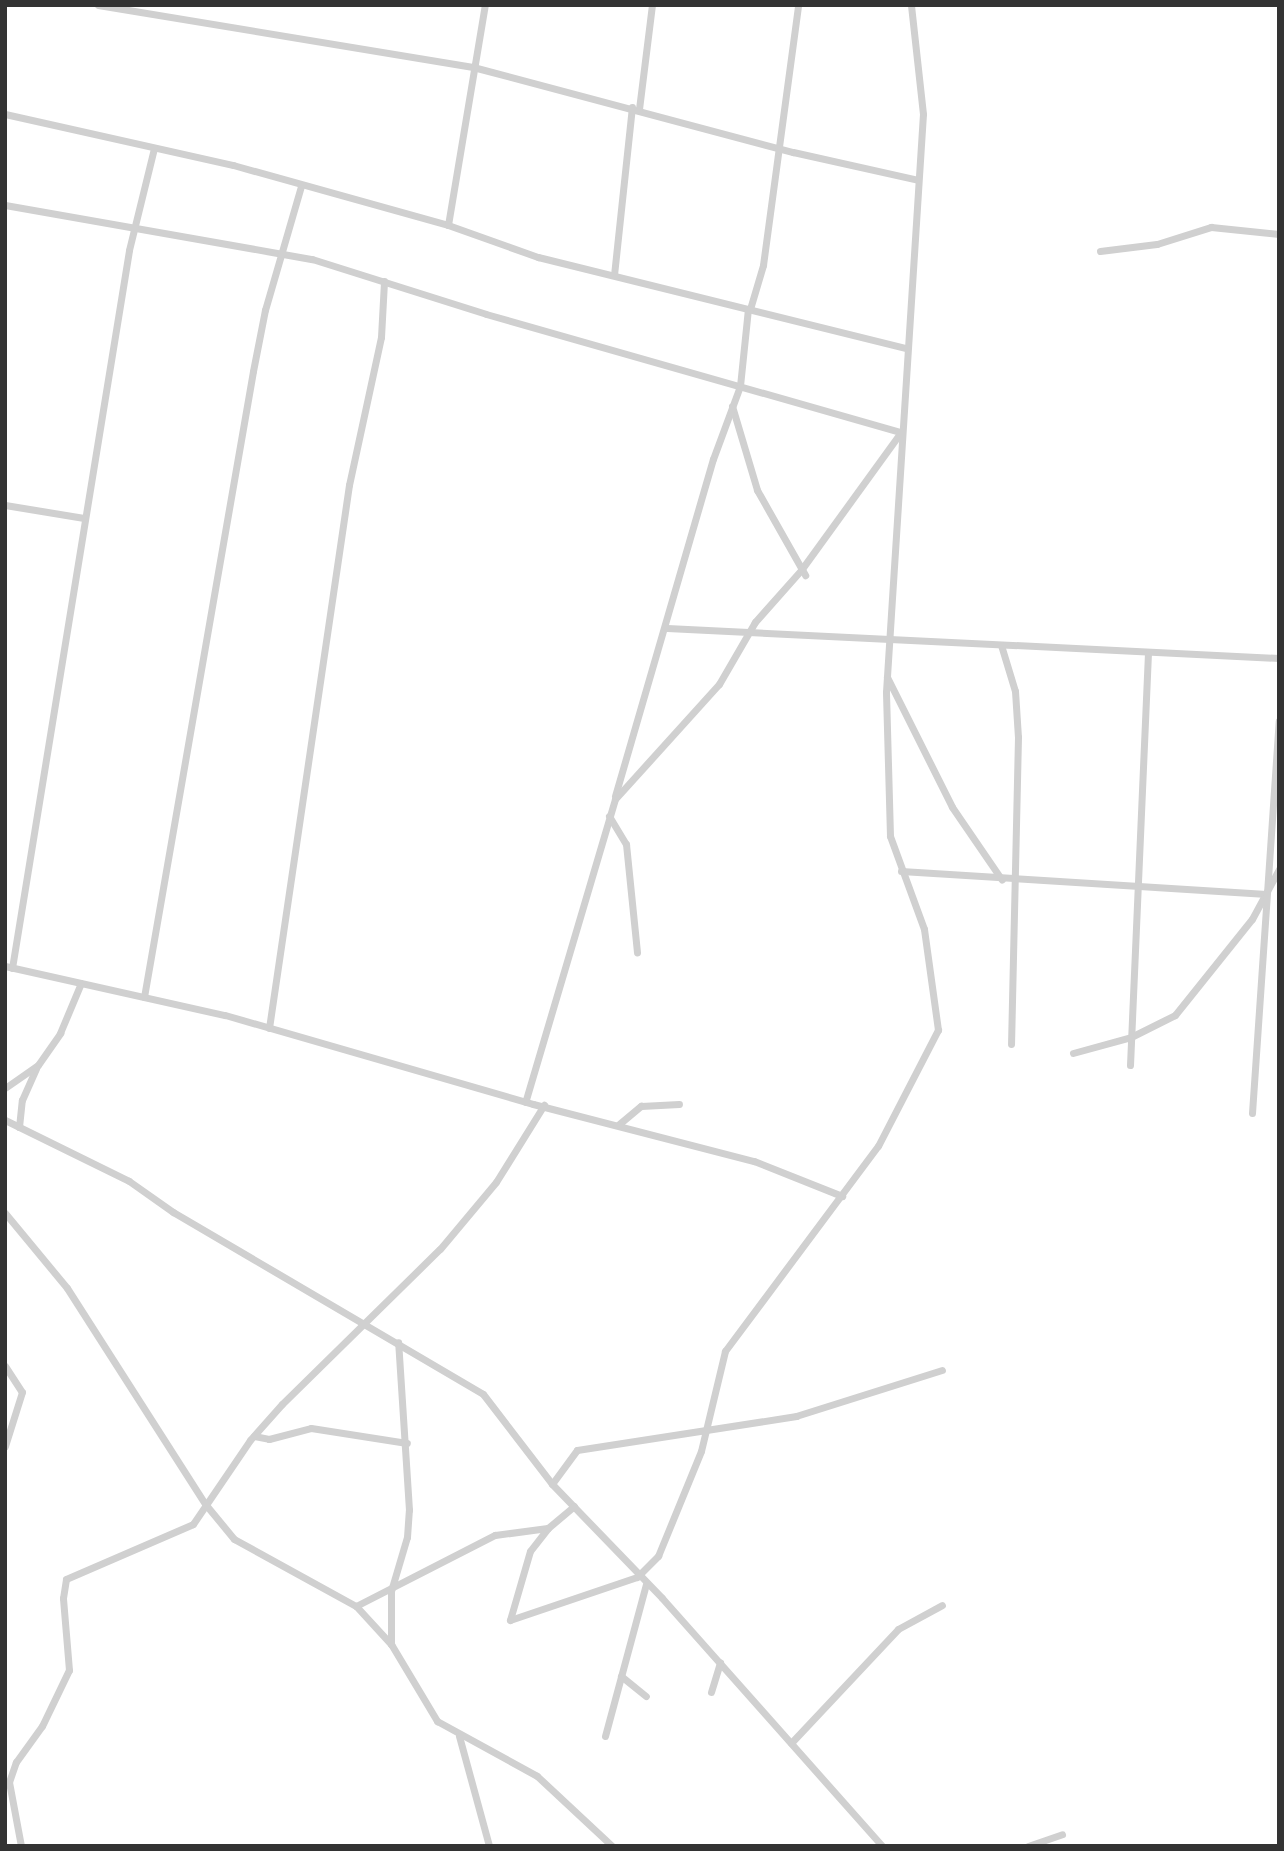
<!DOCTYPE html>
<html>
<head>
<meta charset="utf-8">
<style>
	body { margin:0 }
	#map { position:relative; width:1284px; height:1851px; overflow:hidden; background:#fff; font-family:Mulish,sans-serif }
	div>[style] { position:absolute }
	.street>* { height:7px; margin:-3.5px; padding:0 3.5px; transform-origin:3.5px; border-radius:3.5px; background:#d0d0d0 }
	span { translate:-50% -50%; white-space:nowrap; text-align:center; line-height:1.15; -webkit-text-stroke:7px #fff; paint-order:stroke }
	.frame { position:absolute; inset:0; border:7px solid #333; pointer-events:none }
</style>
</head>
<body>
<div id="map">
	<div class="street">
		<div style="left:98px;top:5px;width:380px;rotate:9.4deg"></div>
		<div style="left:473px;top:67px;width:331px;rotate:14.9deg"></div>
		<div style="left:793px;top:152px;width:128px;rotate:12.6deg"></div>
		<div style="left:639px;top:109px;width:105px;rotate:-82.9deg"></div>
		<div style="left:5px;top:114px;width:234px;rotate:12.6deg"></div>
		<div style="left:233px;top:165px;width:223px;rotate:15.6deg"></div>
		<div style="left:448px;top:225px;width:96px;rotate:19.6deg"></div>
		<div style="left:538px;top:257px;width:379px;rotate:13.9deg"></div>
		<div style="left:5px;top:205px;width:312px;rotate:10deg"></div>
		<div style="left:312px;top:259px;width:182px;rotate:17.5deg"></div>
		<div style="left:486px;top:314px;width:431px;rotate:15.9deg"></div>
		<div style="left:901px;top:432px;width:169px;rotate:125.9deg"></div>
		<div style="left:802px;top:569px;width:71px;rotate:131.6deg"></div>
		<div style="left:755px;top:622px;width:72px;rotate:120.1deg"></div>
		<div style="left:719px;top:684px;width:155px;rotate:132.1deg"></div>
		<div style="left:615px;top:799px;width:316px;rotate:106.5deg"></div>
		<div style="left:448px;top:225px;width:223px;rotate:-80.5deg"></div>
		<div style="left:1100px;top:251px;width:57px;rotate:-7deg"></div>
		<div style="left:1157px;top:244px;width:57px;rotate:-17.5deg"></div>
		<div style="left:1211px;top:227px;width:68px;rotate:5.9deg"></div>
		<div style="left:614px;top:275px;width:169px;rotate:-83.9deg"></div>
		<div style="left:750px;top:309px;width:46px;rotate:-73.5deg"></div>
		<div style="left:763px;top:265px;width:262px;rotate:-82.3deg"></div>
		<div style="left:732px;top:406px;width:88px;rotate:73.4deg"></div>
		<div style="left:757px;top:490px;width:98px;rotate:60.5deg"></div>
		<div style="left:5px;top:505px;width:80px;rotate:9.3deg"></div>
		<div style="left:667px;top:628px;width:613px;rotate:2.81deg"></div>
		<div style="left:1001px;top:645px;width:48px;rotate:73.1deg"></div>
		<div style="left:1015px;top:691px;width:46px;rotate:86.3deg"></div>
		<div style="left:1018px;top:737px;width:307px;rotate:91.3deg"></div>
		<div style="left:887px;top:677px;width:145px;rotate:63.4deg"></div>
		<div style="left:952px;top:807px;width:88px;rotate:55.6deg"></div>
		<div style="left:615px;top:796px;width:351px;rotate:-73.8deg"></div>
		<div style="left:713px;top:459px;width:78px;rotate:-69.7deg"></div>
		<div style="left:740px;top:386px;width:77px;rotate:-84.1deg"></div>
		<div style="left:609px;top:816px;width:33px;rotate:59deg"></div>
		<div style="left:626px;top:844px;width:109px;rotate:84.2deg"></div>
		<div style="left:901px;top:871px;width:366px;rotate:3.6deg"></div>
		<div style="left:5px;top:966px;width:225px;rotate:12.6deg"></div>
		<div style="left:225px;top:1015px;width:321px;rotate:16.1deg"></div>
		<div style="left:533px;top:1104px;width:228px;rotate:14.5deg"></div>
		<div style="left:754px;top:1161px;width:95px;rotate:21.7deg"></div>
		<div style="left:12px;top:968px;width:727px;rotate:-80.74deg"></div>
		<div style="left:129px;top:250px;width:105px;rotate:-76.2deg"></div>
		<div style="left:144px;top:997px;width:635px;rotate:-80.12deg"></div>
		<div style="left:253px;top:371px;width:62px;rotate:-78.9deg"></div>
		<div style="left:265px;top:310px;width:129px;rotate:-73.8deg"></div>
		<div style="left:269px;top:1028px;width:549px;rotate:-81.62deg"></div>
		<div style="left:349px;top:485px;width:151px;rotate:-77.8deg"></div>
		<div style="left:381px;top:337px;width:56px;rotate:-86.9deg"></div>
		<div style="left:1073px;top:1053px;width:60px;rotate:-15.4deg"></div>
		<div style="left:1131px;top:1037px;width:49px;rotate:-26.6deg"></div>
		<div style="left:1175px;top:1015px;width:123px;rotate:-51.3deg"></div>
		<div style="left:1252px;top:919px;width:57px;rotate:-61.6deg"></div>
		<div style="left:1130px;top:1065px;width:413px;rotate:-87.5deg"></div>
		<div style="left:5px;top:1088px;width:40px;rotate:-34.9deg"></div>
		<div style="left:38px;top:1065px;width:39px;rotate:-55deg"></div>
		<div style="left:60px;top:1033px;width:54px;rotate:-67.2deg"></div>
		<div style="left:1252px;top:1113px;width:393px;rotate:-86.1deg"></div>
		<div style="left:5px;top:1120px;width:138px;rotate:26.2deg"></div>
		<div style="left:129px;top:1181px;width:54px;rotate:35.2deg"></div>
		<div style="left:173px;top:1212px;width:359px;rotate:30.4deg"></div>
		<div style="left:483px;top:1394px;width:113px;rotate:52.5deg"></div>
		<div style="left:552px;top:1484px;width:158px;rotate:46deg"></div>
		<div style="left:662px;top:1598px;width:332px;rotate:48.4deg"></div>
		<div style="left:618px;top:1125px;width:30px;rotate:-40deg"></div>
		<div style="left:641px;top:1106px;width:38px;rotate:-3deg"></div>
		<div style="left:19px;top:1127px;width:27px;rotate:-84deg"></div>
		<div style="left:22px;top:1100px;width:35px;rotate:-66deg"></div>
		<div style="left:5px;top:1213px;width:97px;rotate:50.4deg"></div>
		<div style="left:67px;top:1288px;width:258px;rotate:57.4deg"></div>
		<div style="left:206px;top:1505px;width:44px;rotate:50.5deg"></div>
		<div style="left:234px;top:1539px;width:139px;rotate:28.8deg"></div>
		<div style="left:356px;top:1606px;width:52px;rotate:47.4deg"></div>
		<div style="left:391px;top:1644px;width:90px;rotate:59.1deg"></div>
		<div style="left:437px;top:1721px;width:114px;rotate:28.8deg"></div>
		<div style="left:537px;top:1776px;width:103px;rotate:43deg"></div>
		<div style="left:5px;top:1366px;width:31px;rotate:57deg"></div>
		<div style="left:22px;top:1392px;width:57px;rotate:107.5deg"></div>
		<div style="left:254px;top:1436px;width:15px;rotate:11deg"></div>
		<div style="left:269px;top:1439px;width:43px;rotate:-14.7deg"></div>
		<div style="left:311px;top:1428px;width:97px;rotate:8.9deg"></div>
		<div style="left:552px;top:1484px;width:42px;rotate:-53.7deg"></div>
		<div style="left:577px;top:1450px;width:222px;rotate:-8.8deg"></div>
		<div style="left:796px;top:1416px;width:153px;rotate:-17.5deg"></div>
		<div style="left:548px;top:1528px;width:29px;rotate:128deg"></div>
		<div style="left:530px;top:1551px;width:72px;rotate:106.2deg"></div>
		<div style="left:510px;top:1620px;width:134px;rotate:-18.7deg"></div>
		<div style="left:637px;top:1577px;width:30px;rotate:-45deg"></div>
		<div style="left:658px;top:1556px;width:113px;rotate:-67.7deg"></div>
		<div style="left:701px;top:1451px;width:103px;rotate:-76.5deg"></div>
		<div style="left:725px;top:1351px;width:256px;rotate:-53.3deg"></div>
		<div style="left:878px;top:1146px;width:131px;rotate:-62.7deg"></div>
		<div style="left:938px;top:1030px;width:102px;rotate:-97.9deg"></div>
		<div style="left:924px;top:929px;width:99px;rotate:-110.1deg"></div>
		<div style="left:890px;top:836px;width:144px;rotate:-91.6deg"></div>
		<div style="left:886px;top:692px;width:579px;rotate:-86.34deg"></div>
		<div style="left:923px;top:114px;width:110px;rotate:-96.3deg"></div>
		<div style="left:356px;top:1606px;width:156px;rotate:-27.1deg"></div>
		<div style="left:495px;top:1535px;width:53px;rotate:-7.5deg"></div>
		<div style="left:548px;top:1528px;width:34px;rotate:-40deg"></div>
		<div style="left:391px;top:1644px;width:53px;rotate:-90deg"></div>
		<div style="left:391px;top:1591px;width:56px;rotate:-73.5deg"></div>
		<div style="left:407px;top:1537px;width:27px;rotate:-86deg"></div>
		<div style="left:409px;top:1510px;width:168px;rotate:-93.7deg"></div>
		<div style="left:621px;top:1676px;width:32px;rotate:39deg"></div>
		<div style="left:711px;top:1692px;width:31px;rotate:-73deg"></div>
		<div style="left:459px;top:1736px;width:114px;rotate:74.7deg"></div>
		<div style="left:605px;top:1736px;width:157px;rotate:-74.9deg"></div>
		<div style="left:791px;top:1743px;width:156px;rotate:-46.8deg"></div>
		<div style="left:898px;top:1629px;width:50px;rotate:-28.6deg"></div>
		<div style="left:21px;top:1846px;width:65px;rotate:-100.6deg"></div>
		<div style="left:9px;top:1782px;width:21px;rotate:-71deg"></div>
		<div style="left:16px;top:1762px;width:44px;rotate:-54.2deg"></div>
		<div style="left:42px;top:1726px;width:62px;rotate:-64.3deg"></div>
		<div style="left:69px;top:1670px;width:72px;rotate:-94.8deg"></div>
		<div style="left:63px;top:1598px;width:19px;rotate:-81deg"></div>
		<div style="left:66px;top:1579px;width:138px;rotate:-23.4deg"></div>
		<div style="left:193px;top:1524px;width:102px;rotate:-55.8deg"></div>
		<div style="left:250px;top:1440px;width:48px;rotate:-48.4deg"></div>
		<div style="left:282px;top:1404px;width:221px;rotate:-44.5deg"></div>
		<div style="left:440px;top:1249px;width:87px;rotate:-50.1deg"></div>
		<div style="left:496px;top:1182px;width:91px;rotate:-58.1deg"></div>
		<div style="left:1028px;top:1846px;width:36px;rotate:-19deg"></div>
	</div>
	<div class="frame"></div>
</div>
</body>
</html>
